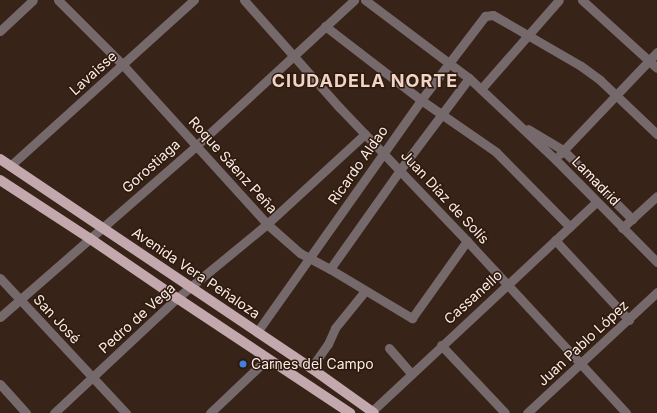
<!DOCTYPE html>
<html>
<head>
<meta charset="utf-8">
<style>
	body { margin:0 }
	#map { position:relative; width:657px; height:413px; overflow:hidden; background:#372317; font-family:Inter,sans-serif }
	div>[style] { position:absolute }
	.minor>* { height:9px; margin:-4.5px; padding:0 4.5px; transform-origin:4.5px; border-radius:4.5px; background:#76696b }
	.major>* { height:10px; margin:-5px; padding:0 5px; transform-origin:5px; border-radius:5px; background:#c3a8ae }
	.dots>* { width:11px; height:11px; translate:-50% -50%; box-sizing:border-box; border:2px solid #2d190e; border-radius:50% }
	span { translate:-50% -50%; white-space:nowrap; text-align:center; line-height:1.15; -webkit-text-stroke:3px #2d190e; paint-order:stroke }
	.street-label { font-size:14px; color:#faece4 }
	.poi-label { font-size:14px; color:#faece4 }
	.left { translate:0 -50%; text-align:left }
	.district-label { font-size:18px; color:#f0d4c5; font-weight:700; letter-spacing:1px }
</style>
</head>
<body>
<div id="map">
	<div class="minor">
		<div style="left:58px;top:0;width:92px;rotate:45deg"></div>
		<div style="left:123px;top:65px;width:215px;rotate:47.8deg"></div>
		<div style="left:267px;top:224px;width:44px;rotate:41.3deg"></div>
		<div style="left:300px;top:253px;width:34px;rotate:28deg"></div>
		<div style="left:330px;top:269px;width:96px;rotate:30.9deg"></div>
		<div style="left:412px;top:318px;width:95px;rotate:-54.5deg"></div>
		<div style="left:244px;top:0;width:144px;rotate:48.4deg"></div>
		<div style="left:340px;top:108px;width:184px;rotate:46.3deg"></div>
		<div style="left:467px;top:241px;width:234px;rotate:47.2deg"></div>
		<div style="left:365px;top:0;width:130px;rotate:36.9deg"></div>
		<div style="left:469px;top:78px;width:118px;rotate:43.3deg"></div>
		<div style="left:555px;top:159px;width:145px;rotate:45.3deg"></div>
		<div style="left:582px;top:0;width:101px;rotate:42.2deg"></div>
		<div style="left:325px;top:26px;width:121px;rotate:37.6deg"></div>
		<div style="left:421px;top:100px;width:91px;rotate:34.7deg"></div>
		<div style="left:496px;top:152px;width:105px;rotate:45.4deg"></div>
		<div style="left:0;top:31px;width:45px;rotate:-43.2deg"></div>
		<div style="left:481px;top:89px;width:118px;rotate:-48.8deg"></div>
		<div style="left:528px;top:129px;width:41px;rotate:31deg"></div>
		<div style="left:563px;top:150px;width:98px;rotate:45deg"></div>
		<div style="left:560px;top:154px;width:141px;rotate:-46.4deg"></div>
		<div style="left:10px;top:166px;width:248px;rotate:-42.1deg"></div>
		<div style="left:622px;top:228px;width:47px;rotate:-42.4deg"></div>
		<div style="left:555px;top:240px;width:109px;rotate:47.2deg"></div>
		<div style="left:330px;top:269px;width:121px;rotate:-54.7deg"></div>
		<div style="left:400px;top:170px;width:115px;rotate:-53.1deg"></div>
		<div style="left:0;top:278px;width:185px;rotate:47deg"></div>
		<div style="left:0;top:317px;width:262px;rotate:-41.1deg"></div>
		<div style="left:197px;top:145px;width:214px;rotate:-42.7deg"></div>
		<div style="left:257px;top:332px;width:284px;rotate:-54.7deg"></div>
		<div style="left:421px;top:100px;width:106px;rotate:-52.7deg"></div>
		<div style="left:485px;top:16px;width:8px;rotate:-7deg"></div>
		<div style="left:493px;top:15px;width:102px;rotate:30.1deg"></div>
		<div style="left:581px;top:66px;width:24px;rotate:36deg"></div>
		<div style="left:600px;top:80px;width:79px;rotate:43.5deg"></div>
		<div style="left:441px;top:345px;width:93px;rotate:46.7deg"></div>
		<div style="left:389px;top:348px;width:33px;rotate:49deg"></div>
		<div style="left:311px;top:368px;width:29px;rotate:-55deg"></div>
		<div style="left:328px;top:344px;width:17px;rotate:-66deg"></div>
		<div style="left:335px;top:328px;width:48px;rotate:-51deg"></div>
		<div style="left:0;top:384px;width:39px;rotate:48deg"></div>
		<div style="left:54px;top:413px;width:168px;rotate:-43.1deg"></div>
		<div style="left:177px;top:298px;width:117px;rotate:-39.4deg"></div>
		<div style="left:267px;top:224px;width:133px;rotate:-42.6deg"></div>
		<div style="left:210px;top:413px;width:79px;rotate:-43.5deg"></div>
		<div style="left:370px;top:413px;width:309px;rotate:-43deg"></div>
		<div style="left:527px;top:413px;width:178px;rotate:-42.9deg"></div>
	</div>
	<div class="major">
		<div style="left:0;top:159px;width:375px;rotate:33.9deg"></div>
		<div style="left:311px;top:368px;width:77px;rotate:35.5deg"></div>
		<div style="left:0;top:180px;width:106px;rotate:33.1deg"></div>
		<div style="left:89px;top:238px;width:107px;rotate:34.3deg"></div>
		<div style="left:177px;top:298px;width:208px;rotate:33.6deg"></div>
	</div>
	<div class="dots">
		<div style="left:243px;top:364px;background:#3f7fe0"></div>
	</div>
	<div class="street-label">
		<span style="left:93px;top:73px;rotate:-42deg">Lavaisse</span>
		<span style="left:233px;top:165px;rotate:48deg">Roque Sáenz Peña</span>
		<span style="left:358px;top:165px;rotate:-55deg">Ricardo Aldao</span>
		<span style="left:151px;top:166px;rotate:-42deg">Gorostiaga</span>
		<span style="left:596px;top:181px;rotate:46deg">Lamadrid</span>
		<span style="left:445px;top:197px;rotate:47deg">Juan Díaz de Solís</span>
		<span style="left:196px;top:273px;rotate:34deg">Avenida Vera Peñaloza</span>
		<span style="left:473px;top:297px;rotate:-42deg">Cassanello</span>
		<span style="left:137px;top:318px;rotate:-42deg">Pedro de Vega</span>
		<span style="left:57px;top:319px;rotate:47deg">San José</span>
		<span style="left:583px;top:343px;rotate:-43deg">Juan Pablo López</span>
	</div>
	<div class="poi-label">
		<span class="left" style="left:251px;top:364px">Carnes del Campo</span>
	</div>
	<div class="district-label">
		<span style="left:365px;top:81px">CIUDADELA NORTE</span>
	</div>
</div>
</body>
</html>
